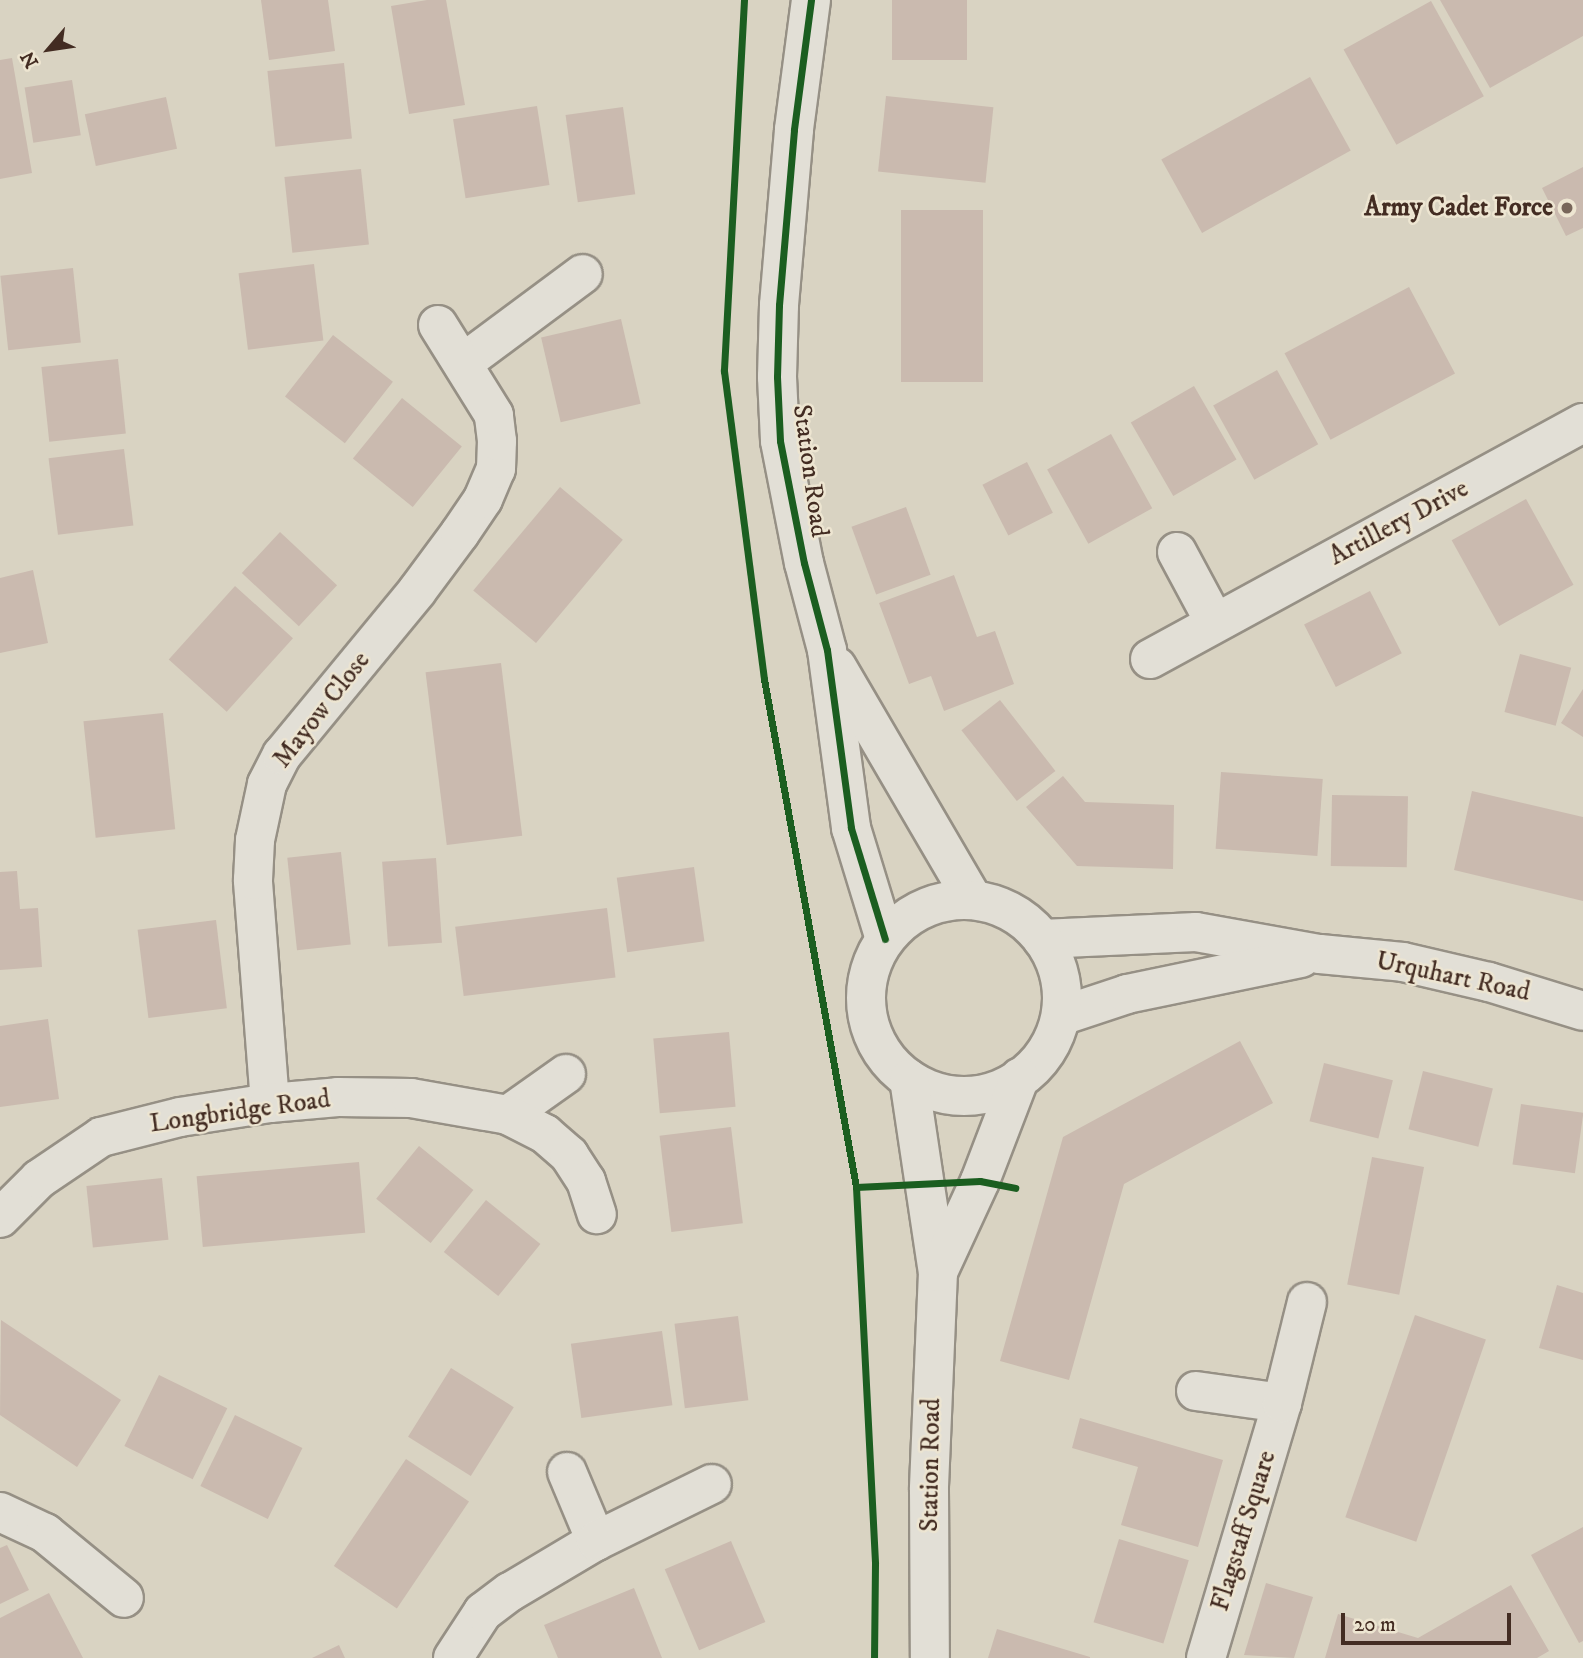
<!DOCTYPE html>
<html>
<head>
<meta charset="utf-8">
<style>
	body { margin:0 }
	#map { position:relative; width:1583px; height:1658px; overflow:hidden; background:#d9d3c2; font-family:"IM FELL DW Pica",serif }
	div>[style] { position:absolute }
	.building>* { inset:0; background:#cabaaf; transform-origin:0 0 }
	.roads { filter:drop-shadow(2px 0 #969085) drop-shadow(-2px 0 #969085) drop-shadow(0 2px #969085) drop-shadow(0 -2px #969085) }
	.street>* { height:38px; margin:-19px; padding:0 19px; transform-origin:19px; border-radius:19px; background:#e2dfd6 }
	.secondary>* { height:38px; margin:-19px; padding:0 19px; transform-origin:19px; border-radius:19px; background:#e2dfd6 }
	.secondary>.ring { margin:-19px; padding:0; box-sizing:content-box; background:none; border:38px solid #e2dfd6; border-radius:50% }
	.cycleway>* { height:7px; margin:-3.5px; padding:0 3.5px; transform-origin:3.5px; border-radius:3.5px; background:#1b5e20 }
	.dots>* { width:19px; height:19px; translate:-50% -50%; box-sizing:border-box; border:4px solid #ede5d1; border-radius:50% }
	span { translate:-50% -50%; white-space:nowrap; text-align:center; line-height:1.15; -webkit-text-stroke:5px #ede5d1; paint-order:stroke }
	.poi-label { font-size:26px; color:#432c22; font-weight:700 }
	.right { translate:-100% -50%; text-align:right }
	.street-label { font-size:26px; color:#432c22 }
	.north { position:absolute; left:14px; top:14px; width:70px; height:70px; -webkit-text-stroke:5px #ede5d1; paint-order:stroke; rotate:241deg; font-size:19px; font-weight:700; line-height:28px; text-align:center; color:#432c22 }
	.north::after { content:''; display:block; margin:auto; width:24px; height:32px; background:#432c22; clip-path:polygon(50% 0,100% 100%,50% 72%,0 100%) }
	.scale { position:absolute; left:1341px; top:1613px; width:170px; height:32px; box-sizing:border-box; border:4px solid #432c22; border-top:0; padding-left:9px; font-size:21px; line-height:24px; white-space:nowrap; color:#432c22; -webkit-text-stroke:5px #ede5d1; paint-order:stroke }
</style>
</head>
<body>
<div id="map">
	<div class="building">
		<div style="clip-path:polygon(261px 0,328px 0,335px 51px,269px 60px)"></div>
		<div style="clip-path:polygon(427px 0,446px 0,465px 105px,409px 114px,391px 6px)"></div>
		<div style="left:892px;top:0;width:75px;height:60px"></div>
		<div style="clip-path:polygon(1440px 0,1583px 0,1583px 36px,1490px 88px)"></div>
		<div style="left:1431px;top:1px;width:109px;height:100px;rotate:61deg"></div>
		<div style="clip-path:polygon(12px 58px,32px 173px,0 179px,0 60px)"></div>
		<div style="left:344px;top:63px;width:76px;height:77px;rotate:84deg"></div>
		<div style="left:1310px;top:77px;width:84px;height:170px;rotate:61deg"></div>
		<div style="left:72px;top:80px;width:56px;height:48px;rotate:81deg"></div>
		<div style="left:886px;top:96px;width:108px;height:76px;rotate:6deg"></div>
		<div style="left:166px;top:97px;width:53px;height:83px;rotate:78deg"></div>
		<div style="left:537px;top:106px;width:80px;height:85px;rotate:81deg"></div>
		<div style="left:623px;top:107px;width:88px;height:58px;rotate:82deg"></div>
		<div style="clip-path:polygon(1583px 167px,1583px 228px,1566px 236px,1542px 188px)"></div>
		<div style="left:361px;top:169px;width:76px;height:77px;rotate:84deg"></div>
		<div style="left:901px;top:210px;width:82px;height:172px"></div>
		<div style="left:314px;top:264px;width:77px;height:76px;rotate:83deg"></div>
		<div style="left:73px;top:268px;width:75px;height:73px;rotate:84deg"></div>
		<div style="left:1409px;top:287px;width:98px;height:141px;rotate:62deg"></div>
		<div style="left:621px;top:319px;width:87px;height:82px;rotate:77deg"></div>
		<div style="left:333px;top:335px;width:76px;height:78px;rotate:38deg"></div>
		<div style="left:118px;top:359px;width:75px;height:77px;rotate:84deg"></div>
		<div style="left:1277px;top:370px;width:85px;height:73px;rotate:61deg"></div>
		<div style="left:1194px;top:386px;width:85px;height:73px;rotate:60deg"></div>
		<div style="left:402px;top:398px;width:77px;height:78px;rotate:39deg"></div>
		<div style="left:1111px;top:434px;width:85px;height:73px;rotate:61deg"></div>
		<div style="left:124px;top:449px;width:77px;height:76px;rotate:83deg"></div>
		<div style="left:1027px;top:462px;width:57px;height:50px;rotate:63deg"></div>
		<div style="left:560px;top:487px;width:82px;height:135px;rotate:40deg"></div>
		<div style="left:1526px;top:499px;width:98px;height:85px;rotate:61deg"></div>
		<div style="left:906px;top:507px;width:72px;height:58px;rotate:70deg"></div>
		<div style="left:280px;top:532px;width:78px;height:56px;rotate:43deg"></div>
		<div style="clip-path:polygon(33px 570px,48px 643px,0 653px,0 578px)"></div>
		<div style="clip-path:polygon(954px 575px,977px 637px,995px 631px,1014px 684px,944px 711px,931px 676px,909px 684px,879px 603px)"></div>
		<div style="left:235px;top:586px;width:78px;height:99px;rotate:42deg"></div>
		<div style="left:1370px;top:591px;width:70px;height:74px;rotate:63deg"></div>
		<div style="left:1520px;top:654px;width:53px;height:60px;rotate:15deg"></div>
		<div style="left:501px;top:663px;width:174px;height:76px;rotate:83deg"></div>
		<div style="clip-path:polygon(1583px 689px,1583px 737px,1561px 723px)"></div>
		<div style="left:1000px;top:700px;width:90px;height:49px;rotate:52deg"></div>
		<div style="left:163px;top:713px;width:117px;height:80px;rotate:84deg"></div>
		<div style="left:1221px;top:772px;width:102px;height:77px;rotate:4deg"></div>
		<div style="clip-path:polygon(1063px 776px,1085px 802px,1174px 805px,1173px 869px,1077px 866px,1026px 807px)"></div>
		<div style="clip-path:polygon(1472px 791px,1583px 817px,1583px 901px,1454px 870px)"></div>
		<div style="left:1332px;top:795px;width:76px;height:71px;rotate:1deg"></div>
		<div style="left:341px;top:852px;width:93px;height:54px;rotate:84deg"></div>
		<div style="left:436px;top:858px;width:85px;height:54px;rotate:86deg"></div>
		<div style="left:694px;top:867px;width:75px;height:78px;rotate:82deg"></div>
		<div style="clip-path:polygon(17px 871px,20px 909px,38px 908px,42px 967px,0 970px,0 872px)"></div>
		<div style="left:607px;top:908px;width:70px;height:153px;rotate:83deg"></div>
		<div style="left:216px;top:920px;width:89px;height:79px;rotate:83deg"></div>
		<div style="clip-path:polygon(48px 1019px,59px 1099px,0 1107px,0 1026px)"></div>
		<div style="left:729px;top:1032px;width:75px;height:76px;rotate:85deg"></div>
		<div style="clip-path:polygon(1240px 1041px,1273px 1103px,1124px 1184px,1069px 1380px,1000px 1361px,1063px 1137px)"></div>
		<div style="left:1324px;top:1063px;width:71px;height:60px;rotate:14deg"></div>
		<div style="left:1423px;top:1071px;width:72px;height:60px;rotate:14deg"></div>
		<div style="left:1521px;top:1104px;width:63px;height:61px;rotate:8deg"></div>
		<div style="left:731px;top:1127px;width:97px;height:72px;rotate:83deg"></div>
		<div style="left:419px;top:1146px;width:70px;height:68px;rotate:39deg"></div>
		<div style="left:1372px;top:1157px;width:53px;height:130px;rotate:11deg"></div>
		<div style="left:359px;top:1162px;width:71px;height:163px;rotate:85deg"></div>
		<div style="left:162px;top:1178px;width:62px;height:76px;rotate:84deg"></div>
		<div style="left:486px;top:1200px;width:70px;height:67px;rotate:39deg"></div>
		<div style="clip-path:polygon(1557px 1285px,1583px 1293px,1583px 1360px,1539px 1348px)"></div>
		<div style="left:1415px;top:1315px;width:75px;height:214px;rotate:19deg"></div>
		<div style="left:738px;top:1316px;width:85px;height:64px;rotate:83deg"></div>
		<div style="clip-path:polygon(1px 1320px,121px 1400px,77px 1467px,0 1415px)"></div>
		<div style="left:662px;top:1331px;width:75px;height:92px;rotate:82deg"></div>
		<div style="left:451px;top:1368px;width:74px;height:81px;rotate:32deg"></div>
		<div style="left:159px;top:1375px;width:76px;height:79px;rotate:26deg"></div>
		<div style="left:235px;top:1415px;width:75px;height:79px;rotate:26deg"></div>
		<div style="clip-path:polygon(1080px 1418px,1223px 1460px,1198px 1547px,1121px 1525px,1138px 1467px,1072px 1448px)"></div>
		<div style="left:406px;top:1459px;width:76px;height:129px;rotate:34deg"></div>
		<div style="clip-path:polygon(1583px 1527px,1583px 1641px,1579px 1643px,1531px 1555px)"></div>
		<div style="left:1119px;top:1539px;width:73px;height:87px;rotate:17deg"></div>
		<div style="left:731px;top:1541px;width:88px;height:72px;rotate:67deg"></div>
		<div style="clip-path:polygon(7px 1545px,29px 1590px,0 1604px,0 1548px)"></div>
		<div style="clip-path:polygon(1266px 1583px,1313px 1597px,1294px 1658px,1244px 1655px)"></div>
		<div style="clip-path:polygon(1511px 1585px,1549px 1651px,1537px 1658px,1325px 1658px,1338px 1614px,1418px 1638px)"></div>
		<div style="clip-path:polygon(634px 1588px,662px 1658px,558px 1658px,544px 1625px)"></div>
		<div style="clip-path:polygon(49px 1593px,83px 1658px,0 1658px,0 1618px)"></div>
		<div style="clip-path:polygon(997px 1629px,1090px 1657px,1090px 1658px,988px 1658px)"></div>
		<div style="clip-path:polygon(339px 1645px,345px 1658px,312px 1658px)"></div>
	</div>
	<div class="roads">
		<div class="street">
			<div style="left:463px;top:363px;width:149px;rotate:-36.6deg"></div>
			<div style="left:1177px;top:552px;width:78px;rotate:61.8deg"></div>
			<div style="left:1150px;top:659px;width:493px;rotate:-28.6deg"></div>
			<div style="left:1042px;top:939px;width:154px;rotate:-2.6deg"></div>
			<div style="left:1196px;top:932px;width:126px;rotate:10.1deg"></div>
			<div style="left:1320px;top:954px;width:83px;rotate:5.5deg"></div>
			<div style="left:1403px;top:962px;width:88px;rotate:13.1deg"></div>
			<div style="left:1489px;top:982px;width:98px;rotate:17.1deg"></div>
			<div style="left:1061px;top:1016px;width:70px;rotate:-18.4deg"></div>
			<div style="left:1127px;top:994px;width:178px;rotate:-11.7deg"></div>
			<div style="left:270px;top:1103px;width:224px;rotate:-94.4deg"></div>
			<div style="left:253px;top:880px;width:40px;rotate:-87.1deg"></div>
			<div style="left:255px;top:840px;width:57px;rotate:-77.9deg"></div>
			<div style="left:267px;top:784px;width:33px;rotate:-63deg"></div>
			<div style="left:282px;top:755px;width:212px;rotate:-50.5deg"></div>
			<div style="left:417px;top:591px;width:72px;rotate:-53.4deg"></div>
			<div style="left:460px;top:533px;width:41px;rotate:-55.9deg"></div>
			<div style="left:483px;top:499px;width:33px;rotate:-67deg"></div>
			<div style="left:496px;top:469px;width:28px;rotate:-88deg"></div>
			<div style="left:497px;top:441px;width:26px;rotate:-97deg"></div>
			<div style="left:494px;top:415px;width:106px;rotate:-121.9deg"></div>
			<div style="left:508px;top:1115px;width:71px;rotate:-35.3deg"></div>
			<div style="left:0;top:1218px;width:55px;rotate:-45deg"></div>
			<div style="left:39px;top:1179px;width:75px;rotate:-34.1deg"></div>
			<div style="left:101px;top:1137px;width:81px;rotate:-14.2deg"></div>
			<div style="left:180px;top:1117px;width:91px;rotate:-8.8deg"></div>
			<div style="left:270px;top:1103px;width:68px;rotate:-5deg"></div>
			<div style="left:338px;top:1097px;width:73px;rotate:0.8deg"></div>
			<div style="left:411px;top:1098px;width:98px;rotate:9.9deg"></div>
			<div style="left:508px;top:1115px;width:42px;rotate:27.2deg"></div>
			<div style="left:545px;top:1134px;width:32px;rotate:41deg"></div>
			<div style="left:569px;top:1155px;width:31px;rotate:57deg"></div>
			<div style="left:586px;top:1181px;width:35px;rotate:72deg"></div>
			<div style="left:1196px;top:1391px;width:87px;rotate:7.9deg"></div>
			<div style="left:567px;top:1472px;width:75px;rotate:67.2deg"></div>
			<div style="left:0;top:1512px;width:50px;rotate:25deg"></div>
			<div style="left:45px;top:1533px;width:102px;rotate:39.4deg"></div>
			<div style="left:453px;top:1658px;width:55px;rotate:-56.9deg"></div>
			<div style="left:483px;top:1612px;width:34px;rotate:-37deg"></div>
			<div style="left:510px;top:1592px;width:100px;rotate:-30.7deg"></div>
			<div style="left:596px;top:1541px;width:129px;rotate:-26.2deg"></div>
			<div style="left:1206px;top:1658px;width:266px;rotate:-73.4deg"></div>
			<div style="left:1282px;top:1403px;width:104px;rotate:-76.1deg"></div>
		</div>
		<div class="secondary">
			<div style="left:811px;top:0;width:131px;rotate:97.5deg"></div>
			<div style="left:794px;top:130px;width:176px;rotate:94.9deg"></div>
			<div style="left:779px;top:305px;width:72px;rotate:91.6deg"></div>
			<div style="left:777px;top:377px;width:64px;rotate:87.3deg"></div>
			<div style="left:780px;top:441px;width:124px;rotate:78.9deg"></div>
			<div style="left:804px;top:563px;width:90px;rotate:75.2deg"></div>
			<div style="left:827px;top:650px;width:180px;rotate:82.3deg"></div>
			<div style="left:851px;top:828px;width:116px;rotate:73deg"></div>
			<div style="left:837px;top:667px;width:270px;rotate:59.7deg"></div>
			<div class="ring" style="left:866px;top:900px;width:158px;height:158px"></div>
			<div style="left:909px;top:1079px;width:195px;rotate:81.5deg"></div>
			<div style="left:938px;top:1272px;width:218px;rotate:92.4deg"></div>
			<div style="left:929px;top:1490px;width:168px;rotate:89.7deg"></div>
			<div style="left:938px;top:1272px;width:100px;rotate:-65.2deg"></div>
			<div style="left:980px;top:1181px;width:111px;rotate:-69deg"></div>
		</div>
	</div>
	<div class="cycleway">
		<div style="left:744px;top:0;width:372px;rotate:93.1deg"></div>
		<div style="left:724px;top:371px;width:311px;rotate:82.6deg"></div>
		<div style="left:764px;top:679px;width:516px;rotate:79.73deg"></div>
		<div style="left:856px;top:1187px;width:377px;rotate:87.1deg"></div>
		<div style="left:875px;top:1564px;width:94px;rotate:90.6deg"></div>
		<div style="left:811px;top:0;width:131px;rotate:97.5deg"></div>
		<div style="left:794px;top:130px;width:176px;rotate:94.9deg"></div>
		<div style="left:779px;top:305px;width:72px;rotate:91.6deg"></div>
		<div style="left:777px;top:377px;width:64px;rotate:87.3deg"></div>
		<div style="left:780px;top:441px;width:124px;rotate:78.9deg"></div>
		<div style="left:804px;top:563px;width:90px;rotate:75.2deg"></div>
		<div style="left:827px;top:650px;width:180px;rotate:82.3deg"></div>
		<div style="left:851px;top:828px;width:116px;rotate:73deg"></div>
		<div style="left:856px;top:1187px;width:124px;rotate:-2.8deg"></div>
		<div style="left:980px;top:1181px;width:36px;rotate:11deg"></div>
	</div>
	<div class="dots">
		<div style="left:1567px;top:208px;background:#78665a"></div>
	</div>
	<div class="poi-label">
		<span class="right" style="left:1553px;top:208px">Army Cadet Force</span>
	</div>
	<div class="street-label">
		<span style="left:810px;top:471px;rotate:82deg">Station Road</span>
		<span style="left:1399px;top:523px;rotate:-28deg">Artillery Drive</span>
		<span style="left:322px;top:710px;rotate:-52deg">Mayow Close</span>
		<span style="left:1453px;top:977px;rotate:12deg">Urquhart Road</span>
		<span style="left:240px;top:1112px;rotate:-8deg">Longbridge Road</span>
		<span style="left:931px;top:1465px;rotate:-89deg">Station Road</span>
		<span style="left:1244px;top:1531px;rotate:-73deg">Flagstaff Square</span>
	</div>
	<div class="north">N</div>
	<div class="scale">20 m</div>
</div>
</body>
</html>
